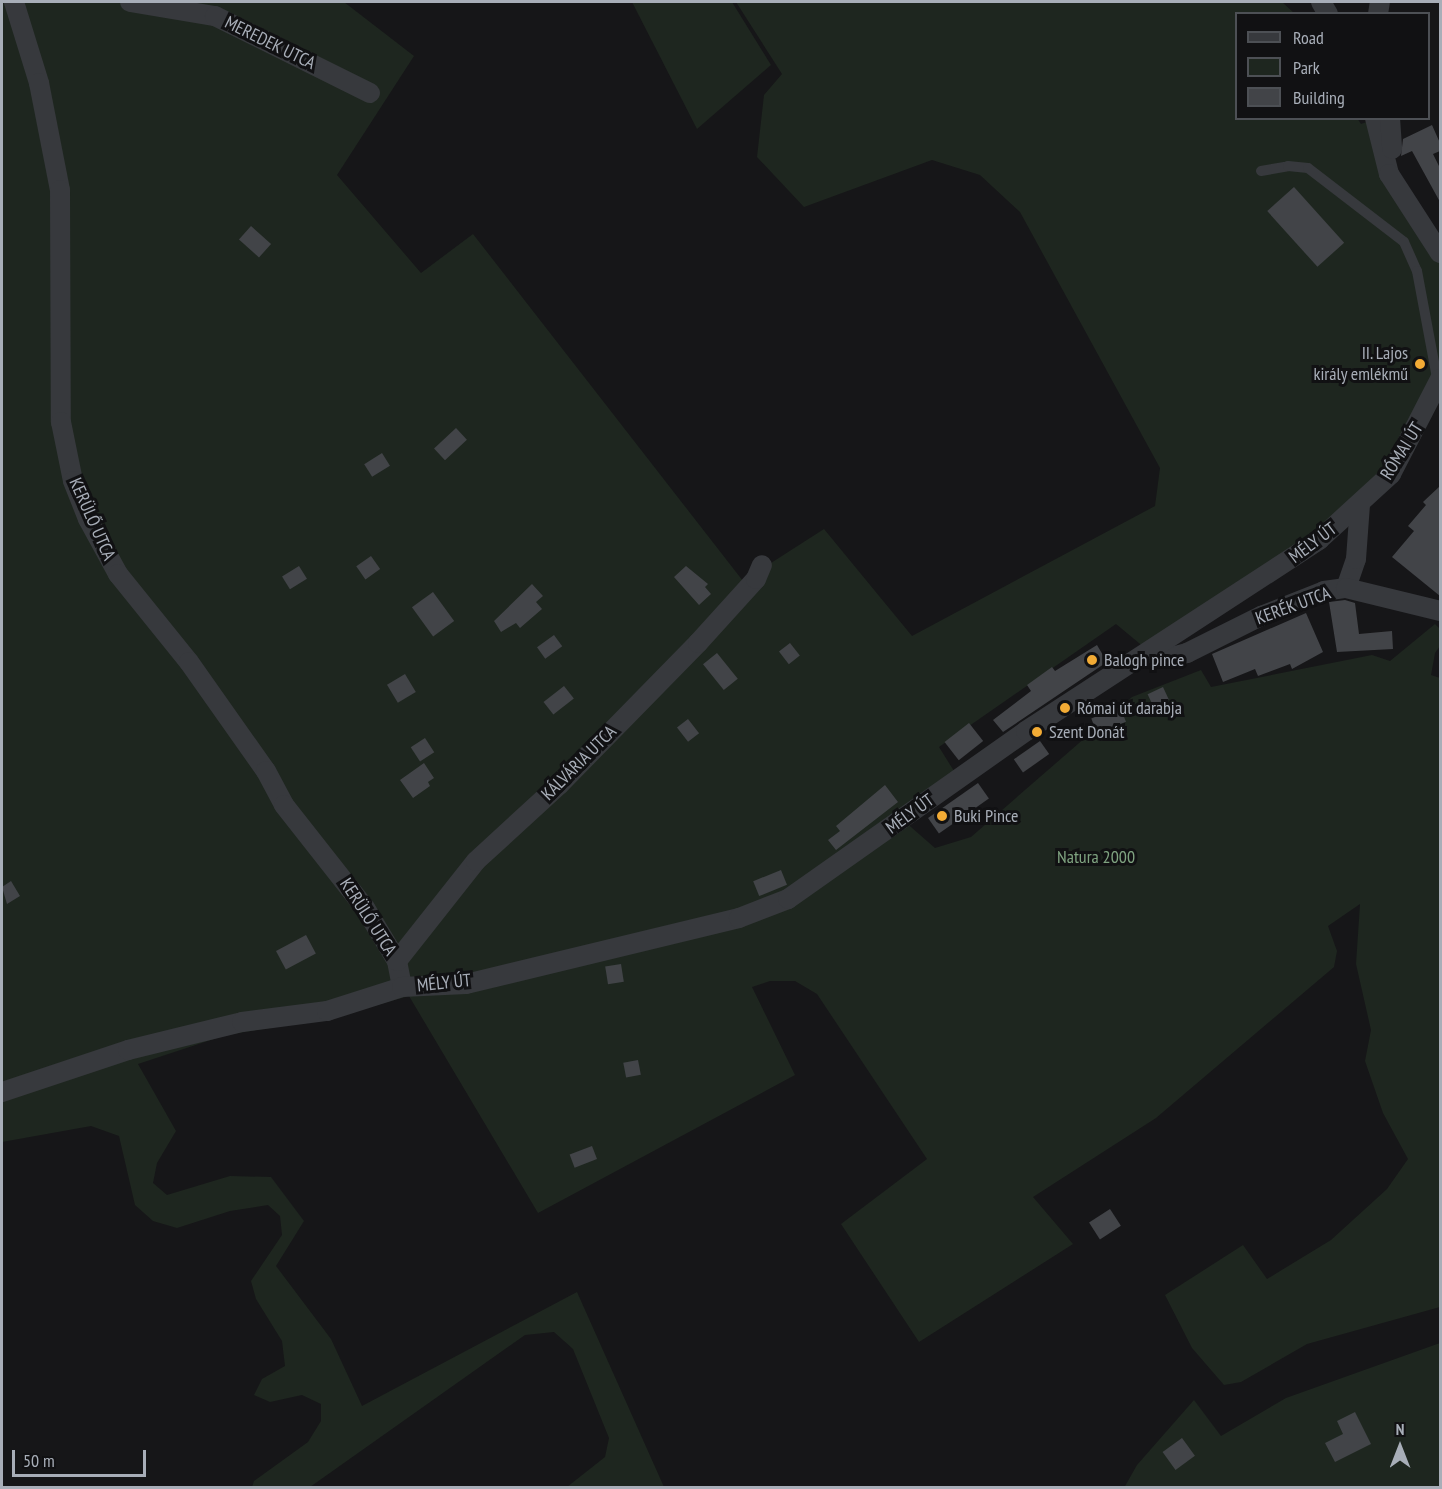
<!DOCTYPE html>
<html>
<head>
<meta charset="utf-8">
<style>
	body { margin:0 }
	#map { position:relative; width:1442px; height:1489px; overflow:hidden; background:#161618; font-family:"PT Sans Narrow",sans-serif }
	div>[style] { position:absolute }
	.green>* { inset:0; background:#1e261f }
	.building>* { inset:0; background:#424448; transform-origin:0 0 }
	.service>* { height:10px; margin:-5px; padding:0 5px; transform-origin:5px; border-radius:5px; background:#37393d }
	.minor>* { height:20px; margin:-10px; padding:0 10px; transform-origin:10px; border-radius:10px; background:#37393d }
	.dots>* { width:16px; height:16px; translate:-50% -50%; box-sizing:border-box; border:3px solid #111113; border-radius:50% }
	span { translate:-50% -50%; white-space:nowrap; text-align:center; line-height:1.15; -webkit-text-stroke:6px #111113; paint-order:stroke }
	.street-label { font-size:18px; color:#a8aeb8 }
	.poi-label { font-size:18px; color:#a8aeb8 }
	.right { translate:-100% -50%; text-align:right }
	.left { translate:0 -50%; text-align:left }
	.park-label { font-size:18px; color:#7fa380 }
	.frame { position:absolute; inset:0; border:3px solid #a8aeb8; pointer-events:none }
	.legend { position:absolute; left:1235px; top:12px; width:195px; height:108px; box-sizing:border-box; background:#111113; border:2px solid #4d5055; margin:0; padding:8px 10px; list-style:none; font-size:18px; color:#a8aeb8 }
	.legend li { display:flex; align-items:center; gap:12px; height:30px }
	.legend b { width:30px; border:2px solid #4d5055 }
	.north { position:absolute; left:1370px; top:1417px; width:60px; height:60px; -webkit-text-stroke:4px #111113; paint-order:stroke; rotate:0deg; font-size:16px; font-weight:700; line-height:24px; text-align:center; color:#a8aeb8 }
	.north::after { content:''; display:block; margin:auto; width:21px; height:27px; background:#a8aeb8; clip-path:polygon(50% 0,100% 100%,50% 72%,0 100%) }
	.scale { position:absolute; left:12px; top:1450px; width:134px; height:27px; box-sizing:border-box; border:3px solid #a8aeb8; border-top:0; padding-left:8px; font-size:18px; line-height:21px; white-space:nowrap; color:#a8aeb8; -webkit-text-stroke:4px #111113; paint-order:stroke }
</style>
</head>
<body>
<div id="map">
	<div class="green">
		<div style="clip-path:polygon(2px 2px,344px 2px,414px 56px,337px 175px,421px 273px,473px 234px,743px 581px,824px 529px,912px 636px,1155px 506px,1160px 468px,1020px 212px,980px 175px,932px 160px,804px 207px,757px 157px,764px 95px,782px 74px,736px 2px,1282px 2px,1294px 13px,1236px 14px,1236px 118px,1357px 118px,1361px 124px,1375px 119px,1382px 155px,1440px 253px,1440px 379px,1360px 505px,1151px 653px,1116px 624px,939px 747px,959px 779px,903px 820px,935px 848px,971px 837px,1132px 697px,1201px 670px,1211px 687px,1372px 655px,1390px 661px,1435px 624px,1440px 629px,1440px 646px,1435px 653px,1431px 675px,1440px 678px,1440px 1307px,1307px 1344px,1241px 1382px,1224px 1385px,1192px 1348px,1165px 1295px,1243px 1245px,1267px 1279px,1331px 1240px,1387px 1189px,1408px 1159px,1383px 1113px,1365px 1061px,1371px 1030px,1356px 964px,1360px 904px,1328px 926px,1337px 951px,1334px 967px,1156px 1118px,1033px 1197px,1073px 1244px,919px 1342px,841px 1224px,927px 1159px,817px 994px,795px 981px,770px 981px,752px 987px,795px 1075px,538px 1213px,409px 996px,331px 1018px,226px 1035px,138px 1064px,176px 1131px,157px 1163px,153px 1183px,167px 1195px,230px 1176px,271px 1177px,304px 1221px,276px 1266px,331px 1339px,362px 1406px,577px 1292px,664px 1487px,567px 1487px,605px 1457px,609px 1438px,573px 1349px,554px 1332px,525px 1335px,310px 1487px,252px 1487px,254px 1481px,308px 1442px,321px 1421px,321px 1404px,302px 1395px,270px 1402px,254px 1395px,262px 1379px,285px 1366px,282px 1341px,256px 1299px,251px 1281px,282px 1235px,280px 1216px,268px 1205px,230px 1211px,177px 1228px,153px 1221px,135px 1205px,119px 1136px,91px 1126px,2px 1142px)"></div>
		<div style="clip-path:polygon(632px 2px,732px 2px,771px 65px,697px 129px)"></div>
		<div style="clip-path:polygon(1440px 1343px,1440px 1487px,1124px 1488px,1137px 1465px,1194px 1400px,1221px 1436px,1286px 1398px)"></div>
	</div>
	<div class="building">
		<div style="clip-path:polygon(1432px 125px,1440px 143px,1440px 151px,1433px 154px,1440px 168px,1440px 202px,1412px 151px,1401px 156px,1403px 139px)"></div>
		<div style="left:1294px;top:187px;width:75px;height:36px;rotate:48deg"></div>
		<div style="left:251px;top:226px;width:27px;height:18px;rotate:42deg"></div>
		<div style="left:456px;top:428px;width:16px;height:30px;rotate:47deg"></div>
		<div style="left:382px;top:453px;width:15px;height:21px;rotate:58deg"></div>
		<div style="clip-path:polygon(1440px 486px,1440px 596px,1392px 557px,1414px 531px,1408px 526px,1426px 505px,1423px 502px)"></div>
		<div style="left:371px;top:556px;width:16px;height:18px;rotate:55deg"></div>
		<div style="left:299px;top:566px;width:15px;height:20px;rotate:58deg"></div>
		<div style="clip-path:polygon(686px 566px,708px 584px,705px 587px,711px 594px,699px 605px,674px 577px)"></div>
		<div style="clip-path:polygon(532px 584px,543px 596px,536px 602px,542px 609px,520px 628px,516px 623px,501px 632px,494px 621px)"></div>
		<div style="left:433px;top:592px;width:36px;height:26px;rotate:54deg"></div>
		<div style="clip-path:polygon(1345px 600px,1355px 603px,1359px 634px,1392px 631px,1393px 649px,1337px 652px,1329px 602px)"></div>
		<div style="clip-path:polygon(1306px 613px,1323px 652px,1292px 669px,1290px 664px,1258px 676px,1255px 669px,1223px 682px,1212px 654px)"></div>
		<div style="left:554px;top:635px;width:14px;height:21px;rotate:54deg"></div>
		<div style="left:790px;top:643px;width:16px;height:14px;rotate:52deg"></div>
		<div style="clip-path:polygon(1097px 645px,1107px 662px,1003px 732px,993px 720px,1031px 691px,1027px 685px,1052px 667px,1055px 671px)"></div>
		<div style="left:717px;top:653px;width:33px;height:18px;rotate:51deg"></div>
		<div style="left:405px;top:674px;width:21px;height:21px;rotate:59deg"></div>
		<div style="left:564px;top:686px;width:16px;height:26px;rotate:52deg"></div>
		<div style="left:1163px;top:687px;width:14px;height:17px;rotate:65deg"></div>
		<div style="left:1120px;top:707px;width:16px;height:31px;rotate:68deg"></div>
		<div style="left:688px;top:719px;width:18px;height:14px;rotate:52deg"></div>
		<div style="left:969px;top:723px;width:23px;height:31px;rotate:52deg"></div>
		<div style="left:425px;top:738px;width:17px;height:17px;rotate:57deg"></div>
		<div style="left:1040px;top:741px;width:16px;height:32px;rotate:55deg"></div>
		<div style="clip-path:polygon(424px 763px,434px 778px,428px 782px,430px 786px,413px 798px,400px 780px)"></div>
		<div style="left:978px;top:783px;width:19px;height:61px;rotate:55deg"></div>
		<div style="clip-path:polygon(885px 785px,898px 802px,836px 850px,828px 840px,840px 831px,836px 826px)"></div>
		<div style="left:781px;top:870px;width:16px;height:30px;rotate:68deg"></div>
		<div style="clip-path:polygon(11px 881px,20px 896px,7px 904px,2px 887px)"></div>
		<div style="left:306px;top:935px;width:21px;height:34px;rotate:62deg"></div>
		<div style="left:621px;top:964px;width:18px;height:16px;rotate:81deg"></div>
		<div style="left:638px;top:1060px;width:15px;height:15px;rotate:79deg"></div>
		<div style="left:592px;top:1146px;width:14px;height:24px;rotate:69deg"></div>
		<div style="left:1110px;top:1209px;width:20px;height:25px;rotate:57deg"></div>
		<div style="clip-path:polygon(1355px 1412px,1371px 1444px,1335px 1462px,1325px 1443px,1343px 1434px,1337px 1421px)"></div>
		<div style="left:1182px;top:1438px;width:22px;height:24px;rotate:54deg"></div>
	</div>
	<div class="service">
		<div style="left:1261px;top:171px;width:27px;rotate:-10deg"></div>
		<div style="left:1288px;top:166px;width:20px;rotate:6deg"></div>
		<div style="left:1308px;top:168px;width:121px;rotate:37.6deg"></div>
		<div style="left:1404px;top:242px;width:32px;rotate:66deg"></div>
		<div style="left:1417px;top:271px;width:114px;rotate:79.4deg"></div>
	</div>
	<div class="minor">
		<div style="left:14px;top:2px;width:85px;rotate:72.8deg"></div>
		<div style="left:39px;top:83px;width:109px;rotate:78.9deg"></div>
		<div style="left:60px;top:190px;width:232px;rotate:89.8deg"></div>
		<div style="left:61px;top:422px;width:60px;rotate:78.5deg"></div>
		<div style="left:73px;top:481px;width:41px;rotate:68.5deg"></div>
		<div style="left:88px;top:519px;width:63px;rotate:61.4deg"></div>
		<div style="left:118px;top:574px;width:113px;rotate:51.1deg"></div>
		<div style="left:189px;top:662px;width:133px;rotate:54.8deg"></div>
		<div style="left:266px;top:771px;width:38px;rotate:62deg"></div>
		<div style="left:284px;top:805px;width:131px;rotate:51.8deg"></div>
		<div style="left:365px;top:908px;width:62px;rotate:58.9deg"></div>
		<div style="left:397px;top:961px;width:26px;rotate:79deg"></div>
		<div style="left:130px;top:2px;width:86px;rotate:9.4deg"></div>
		<div style="left:215px;top:16px;width:173px;rotate:26.4deg"></div>
		<div style="left:1321px;top:2px;width:14px;rotate:60deg"></div>
		<div style="left:1378px;top:14px;width:12px;rotate:-81deg"></div>
		<div style="left:1375px;top:118px;width:58px;rotate:76deg"></div>
		<div style="left:1389px;top:174px;width:94px;rotate:57.2deg"></div>
		<div style="left:1390px;top:118px;width:31px;rotate:86deg"></div>
		<div style="left:1346px;top:588px;width:31px;rotate:-71deg"></div>
		<div style="left:1356px;top:559px;width:54px;rotate:-85.8deg"></div>
		<div style="left:1151px;top:653px;width:18px;rotate:16deg"></div>
		<div style="left:1168px;top:658px;width:20px;rotate:-15deg"></div>
		<div style="left:1187px;top:653px;width:83px;rotate:-26.6deg"></div>
		<div style="left:1261px;top:616px;width:68px;rotate:-21.6deg"></div>
		<div style="left:1324px;top:591px;width:22px;rotate:-8deg"></div>
		<div style="left:1346px;top:588px;width:97px;rotate:13.7deg"></div>
		<div style="left:397px;top:961px;width:127px;rotate:-51.7deg"></div>
		<div style="left:476px;top:861px;width:113px;rotate:-42.5deg"></div>
		<div style="left:559px;top:785px;width:199px;rotate:-45.6deg"></div>
		<div style="left:698px;top:643px;width:86px;rotate:-47.8deg"></div>
		<div style="left:756px;top:579px;width:15px;rotate:-67deg"></div>
		<div style="left:2px;top:1092px;width:133px;rotate:-18.4deg"></div>
		<div style="left:128px;top:1050px;width:117px;rotate:-13.8deg"></div>
		<div style="left:242px;top:1022px;width:86px;rotate:-7.4deg"></div>
		<div style="left:327px;top:1011px;width:79px;rotate:-17.7deg"></div>
		<div style="left:402px;top:987px;width:64px;rotate:-2.7deg"></div>
		<div style="left:466px;top:984px;width:281px;rotate:-13.6deg"></div>
		<div style="left:739px;top:918px;width:53px;rotate:-21.2deg"></div>
		<div style="left:788px;top:899px;width:291px;rotate:-35.2deg"></div>
		<div style="left:1026px;top:731px;width:350px;rotate:-33.1deg"></div>
		<div style="left:1319px;top:540px;width:98px;rotate:-42.5deg"></div>
		<div style="left:1391px;top:474px;width:107px;rotate:-62.7deg"></div>
	</div>
	<div class="dots">
		<div style="left:1420px;top:364px;background:#f2ab35"></div>
		<div style="left:1092px;top:660px;background:#f2ab35"></div>
		<div style="left:1065px;top:708px;background:#f2ab35"></div>
		<div style="left:1037px;top:732px;background:#f2ab35"></div>
		<div style="left:942px;top:816px;background:#f2ab35"></div>
	</div>
	<div class="street-label">
		<span style="left:270px;top:43px;rotate:26deg">MEREDEK UTCA</span>
		<span style="left:1402px;top:451px;rotate:-58deg">RÓMAI ÚT</span>
		<span style="left:92px;top:519px;rotate:66deg">KERÜLŐ UTCA</span>
		<span style="left:1313px;top:543px;rotate:-37deg">MÉLY ÚT</span>
		<span style="left:1293px;top:606px;rotate:-20deg">KERÉK UTCA</span>
		<span style="left:579px;top:763px;rotate:-45deg">KÁLVÁRIA UTCA</span>
		<span style="left:910px;top:814px;rotate:-36deg">MÉLY ÚT</span>
		<span style="left:368px;top:917px;rotate:57deg">KERÜLŐ UTCA</span>
		<span style="left:444px;top:983px;rotate:-6deg">MÉLY ÚT</span>
	</div>
	<div class="poi-label">
		<span class="right" style="left:1408px;top:364px">II. Lajos<br>király emlékmű</span>
		<span class="left" style="left:1104px;top:660px">Balogh pince</span>
		<span class="left" style="left:1077px;top:708px">Római út darabja</span>
		<span class="left" style="left:1049px;top:732px">Szent Donát</span>
		<span class="left" style="left:954px;top:816px">Buki Pince</span>
	</div>
	<div class="park-label">
		<span style="left:1096px;top:857px">Natura 2000</span>
	</div>
	<div class="frame"></div>
	<ul class="legend">
	<li><b style="height:8px;background:#37393d"></b>Road</li>
	<li><b style="height:16px;background:#1e261f"></b>Park</li>
	<li><b style="height:16px;background:#424448"></b>Building</li>
	</ul>
	<div class="north">N</div>
	<div class="scale">50 m</div>
</div>
</body>
</html>
